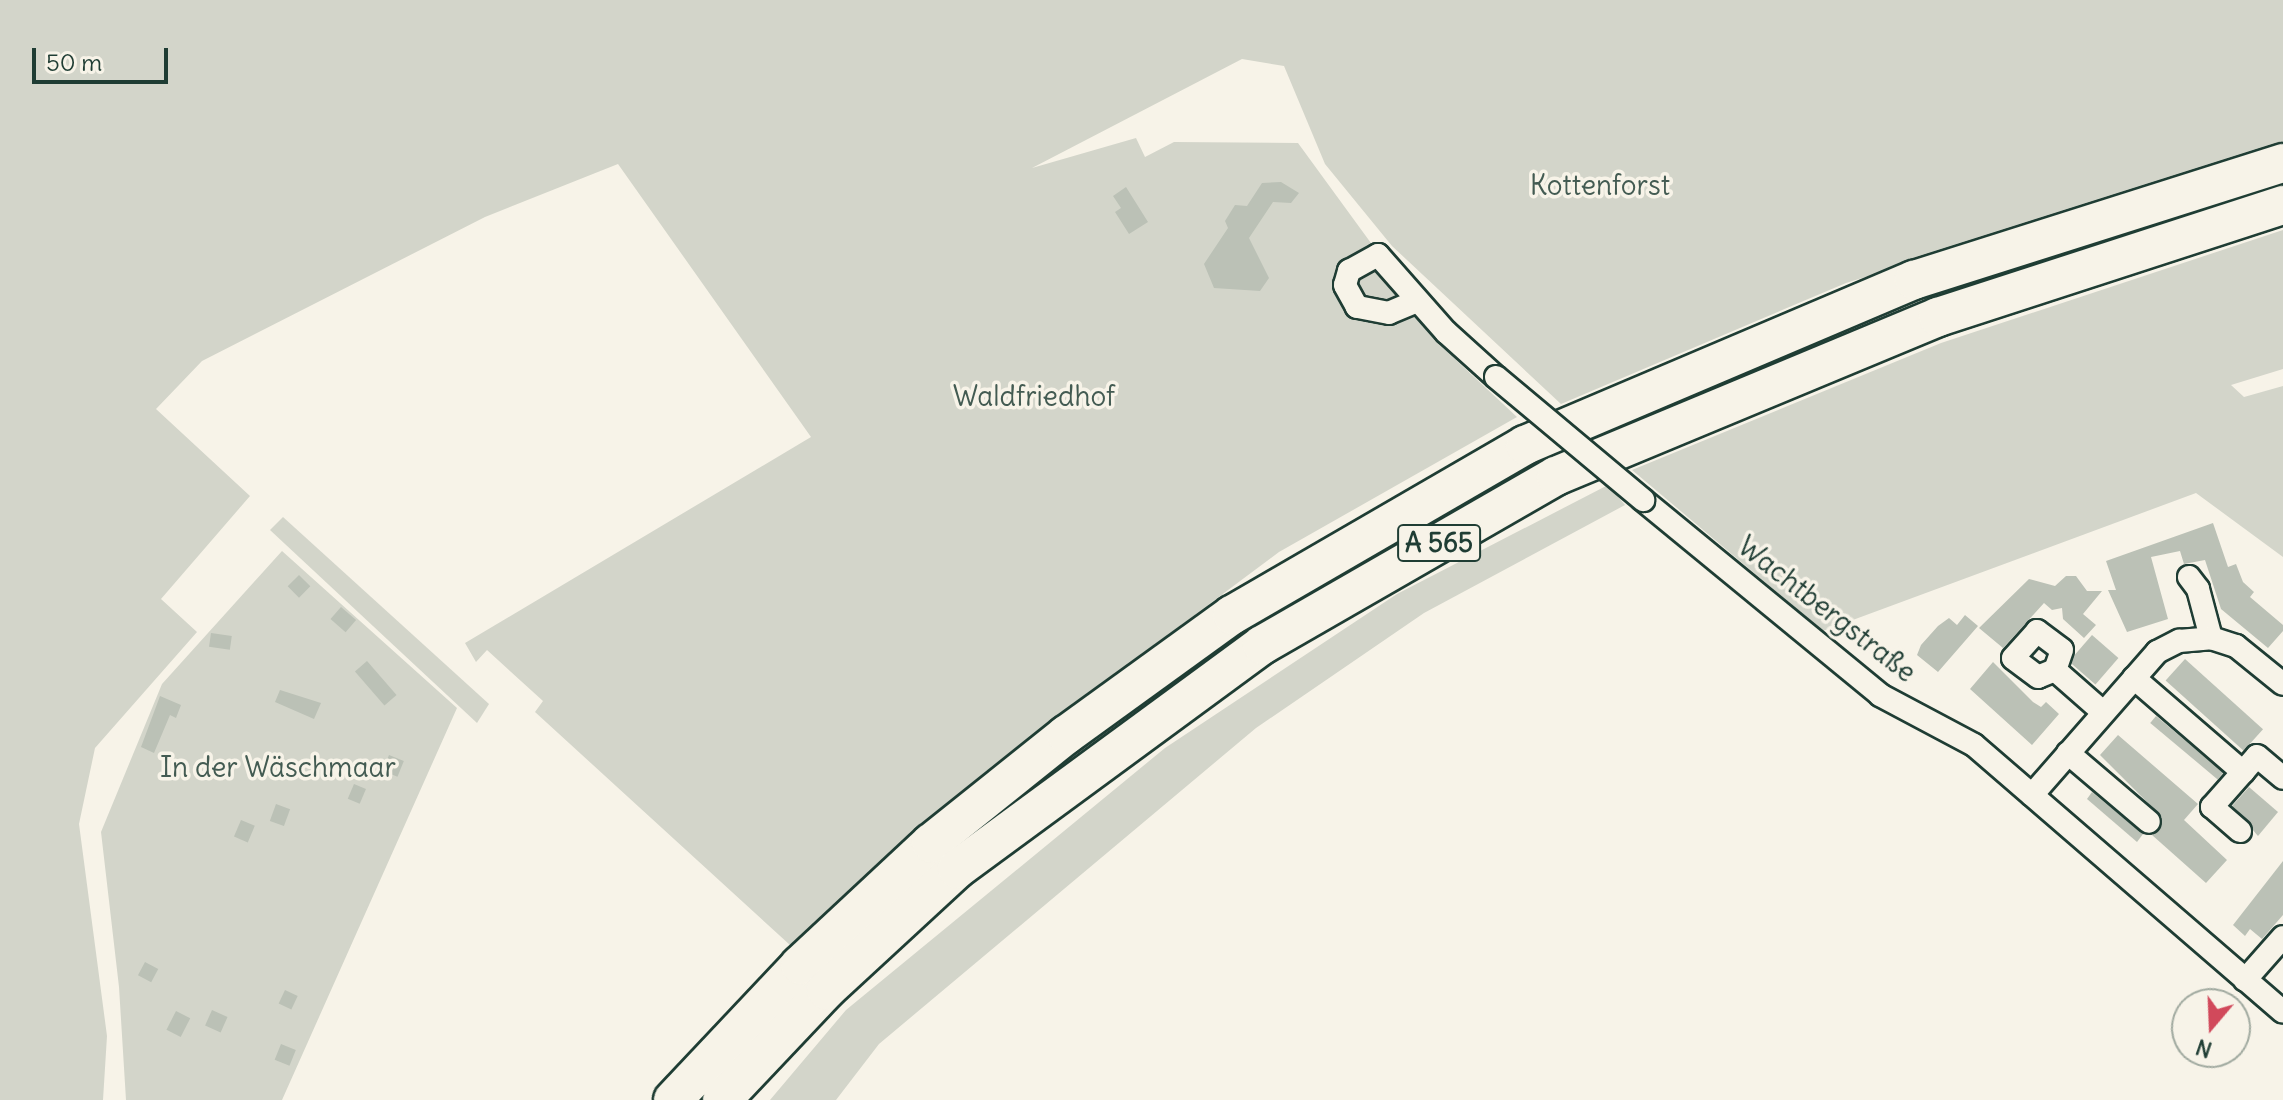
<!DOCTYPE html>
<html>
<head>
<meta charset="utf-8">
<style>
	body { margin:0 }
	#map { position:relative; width:2283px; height:1100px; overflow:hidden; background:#f7f3e8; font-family:Delius,sans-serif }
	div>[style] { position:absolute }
	.green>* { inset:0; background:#d3d5ca }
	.building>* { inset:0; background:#bbc1b6; transform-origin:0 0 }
	.roads { filter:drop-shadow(2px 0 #1f3d34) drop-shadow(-2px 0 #1f3d34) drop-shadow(0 2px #1f3d34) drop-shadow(0 -2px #1f3d34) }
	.street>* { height:22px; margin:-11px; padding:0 11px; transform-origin:11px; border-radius:11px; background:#f7f3e8 }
	.highway>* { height:38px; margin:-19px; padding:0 19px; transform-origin:19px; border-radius:19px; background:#f7f3e8 }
	.bridges { filter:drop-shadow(2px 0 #1f3d34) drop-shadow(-2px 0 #1f3d34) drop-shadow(0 2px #1f3d34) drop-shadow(0 -2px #1f3d34) }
	.street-bridge>* { height:22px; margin:-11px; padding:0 11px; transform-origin:11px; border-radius:11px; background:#f7f3e8 }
	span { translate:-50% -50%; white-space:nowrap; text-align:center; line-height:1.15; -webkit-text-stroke:7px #f7f3e8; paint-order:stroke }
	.shield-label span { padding:2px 6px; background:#f7f3e8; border:2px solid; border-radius:6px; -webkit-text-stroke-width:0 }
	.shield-label { font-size:26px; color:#1f3d34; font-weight:700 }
	.park-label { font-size:28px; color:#435b52 }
	.street-label { font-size:28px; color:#1f3d34 }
	.north { position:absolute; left:2171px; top:988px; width:80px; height:80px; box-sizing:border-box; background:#f7f3e8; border:2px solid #a1aaa0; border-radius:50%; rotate:199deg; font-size:22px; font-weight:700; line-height:32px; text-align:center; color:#1f3d34 }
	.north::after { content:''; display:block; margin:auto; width:28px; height:36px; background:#d1495b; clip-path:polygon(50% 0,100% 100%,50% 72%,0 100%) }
	.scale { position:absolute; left:32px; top:48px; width:136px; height:36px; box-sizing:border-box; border:4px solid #1f3d34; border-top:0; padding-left:10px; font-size:24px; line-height:28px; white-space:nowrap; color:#1f3d34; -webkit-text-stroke:6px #f7f3e8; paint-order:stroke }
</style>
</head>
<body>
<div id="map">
	<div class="green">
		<div style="clip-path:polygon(0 0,2283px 0,2283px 146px,1846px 283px,1561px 404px,1392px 246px,1325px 164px,1284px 66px,1242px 59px,1032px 168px,1136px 138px,1145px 157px,1174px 142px,1298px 143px,1457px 361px,1517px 417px,1279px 552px,992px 766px,790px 945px,535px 712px,543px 701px,487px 650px,476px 662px,465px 643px,811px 437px,618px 164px,485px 217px,202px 361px,156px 409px,250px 496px,161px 599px,197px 632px,95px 748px,79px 824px,107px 1036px,103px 1100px,0 1100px)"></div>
		<div style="clip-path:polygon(2283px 230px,2283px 369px,2231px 385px,2244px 397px,2283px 386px,2283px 557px,2196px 493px,1823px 631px,1632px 470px,1941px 343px)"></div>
		<div style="clip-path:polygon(1608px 485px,1625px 505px,1424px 613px,1256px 728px,879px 1044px,836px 1100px,770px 1100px,846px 1010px,1165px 748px,1397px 594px)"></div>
		<div style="clip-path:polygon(283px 517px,489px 704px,477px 723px,270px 530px)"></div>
		<div style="clip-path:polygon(282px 551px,457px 708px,282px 1100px,126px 1100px,119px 987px,101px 832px,162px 684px)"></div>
	</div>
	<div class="building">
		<div style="clip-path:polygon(1281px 182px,1299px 193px,1291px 203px,1273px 202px,1249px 238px,1269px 278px,1260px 291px,1214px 288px,1204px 264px,1228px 228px,1225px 221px,1235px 205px,1247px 206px,1262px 183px)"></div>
		<div style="clip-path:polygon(1126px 187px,1148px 222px,1129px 234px,1115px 212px,1121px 208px,1113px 196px)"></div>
		<div style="clip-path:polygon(2213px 523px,2228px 567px,2236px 564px,2243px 582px,2254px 592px,2250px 597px,2283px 625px,2283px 631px,2268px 648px,2221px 609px,2205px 560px,2184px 564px,2180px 551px,2151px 557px,2168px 619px,2127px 632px,2108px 590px,2116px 590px,2106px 561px)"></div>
		<div style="left:299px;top:575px;width:16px;height:16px;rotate:45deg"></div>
		<div style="clip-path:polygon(2066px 576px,2076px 576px,2087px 591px,2102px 591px,2083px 614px,2096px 625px,2084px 638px,2063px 619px,2062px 608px,2052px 610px,2044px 603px,2003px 648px,1979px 628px,2029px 579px,2055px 586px)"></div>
		<div style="left:341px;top:607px;width:20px;height:16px;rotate:41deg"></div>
		<div style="clip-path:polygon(1965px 615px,1978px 626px,1938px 672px,1917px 655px,1921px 645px,1938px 626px,1949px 618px,1957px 625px)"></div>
		<div style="left:211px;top:633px;width:21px;height:14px;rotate:8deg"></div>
		<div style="left:2092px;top:635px;width:35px;height:35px;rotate:41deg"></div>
		<div style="left:2185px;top:659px;width:105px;height:29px;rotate:42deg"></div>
		<div style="left:367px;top:661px;width:45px;height:16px;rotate:49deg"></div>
		<div style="clip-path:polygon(1993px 662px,2033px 702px,2041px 707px,2046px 702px,2059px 714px,2032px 745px,1970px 689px)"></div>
		<div style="clip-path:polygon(280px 690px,321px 703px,314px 719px,275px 702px)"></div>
		<div style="clip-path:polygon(160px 696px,181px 705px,176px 718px,170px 715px,154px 753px,141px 747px)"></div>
		<div style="left:2156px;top:716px;width:88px;height:9px;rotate:40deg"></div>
		<div style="clip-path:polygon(2118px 735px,2198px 804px,2184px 820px,2227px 860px,2206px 883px,2152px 835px,2160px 830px,2162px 817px,2100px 755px)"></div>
		<div style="left:389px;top:755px;width:16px;height:17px;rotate:22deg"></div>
		<div style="left:354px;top:784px;width:13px;height:16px;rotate:23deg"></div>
		<div style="clip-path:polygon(2249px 787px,2278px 812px,2258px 836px,2232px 806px)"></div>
		<div style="clip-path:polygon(2092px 792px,2143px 834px,2137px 842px,2087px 799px)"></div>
		<div style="left:276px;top:804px;width:15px;height:18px;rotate:20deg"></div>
		<div style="left:241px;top:820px;width:15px;height:18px;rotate:23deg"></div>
		<div style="clip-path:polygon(2283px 861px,2283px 915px,2262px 939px,2250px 929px,2245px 936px,2233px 925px)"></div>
		<div style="left:145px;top:962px;width:15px;height:15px;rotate:28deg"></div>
		<div style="left:285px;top:990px;width:14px;height:15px;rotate:25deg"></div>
		<div style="left:212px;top:1010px;width:17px;height:17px;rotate:24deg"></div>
		<div style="left:176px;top:1011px;width:16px;height:21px;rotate:27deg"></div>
		<div style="left:281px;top:1044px;width:16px;height:17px;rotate:22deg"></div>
	</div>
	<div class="roads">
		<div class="street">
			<div style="left:1417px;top:301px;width:30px;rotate:157deg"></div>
			<div style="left:1389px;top:313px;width:33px;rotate:-169deg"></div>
			<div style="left:1357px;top:307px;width:25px;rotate:-119deg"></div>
			<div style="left:1345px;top:285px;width:15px;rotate:-74deg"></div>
			<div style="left:1349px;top:271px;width:33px;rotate:-29deg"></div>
			<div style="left:1378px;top:255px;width:103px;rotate:48.6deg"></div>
			<div style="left:1446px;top:332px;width:67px;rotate:42deg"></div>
			<div style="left:1643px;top:500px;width:307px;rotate:39.4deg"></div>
			<div style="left:1880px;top:695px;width:106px;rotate:28deg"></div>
			<div style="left:1974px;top:745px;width:408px;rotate:40.8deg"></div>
			<div style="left:2189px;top:577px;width:15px;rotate:53deg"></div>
			<div style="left:2198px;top:589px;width:51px;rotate:75.1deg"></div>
			<div style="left:2055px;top:670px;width:18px;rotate:158deg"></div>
			<div style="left:2038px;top:677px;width:31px;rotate:-143deg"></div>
			<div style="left:2013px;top:658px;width:36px;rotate:-48deg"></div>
			<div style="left:2037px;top:631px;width:31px;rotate:37deg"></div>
			<div style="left:2062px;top:650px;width:21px;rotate:109deg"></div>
			<div style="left:2055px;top:670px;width:64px;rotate:41.2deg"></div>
			<div style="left:2134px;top:678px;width:144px;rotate:40.8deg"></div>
			<div style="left:2243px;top:772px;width:21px;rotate:-49deg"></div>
			<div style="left:2257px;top:756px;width:34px;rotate:40deg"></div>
			<div style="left:2068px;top:753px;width:106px;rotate:40.4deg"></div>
			<div style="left:2032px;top:795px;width:190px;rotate:-48.8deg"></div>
			<div style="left:2157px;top:652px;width:25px;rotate:-27deg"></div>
			<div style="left:2179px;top:641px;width:32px;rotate:-5deg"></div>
			<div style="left:2211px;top:638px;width:26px;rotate:18deg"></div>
			<div style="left:2236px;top:646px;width:60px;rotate:39deg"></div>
			<div style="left:2240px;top:831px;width:37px;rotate:-139deg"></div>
			<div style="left:2212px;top:807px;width:47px;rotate:-48.5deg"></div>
			<div style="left:2245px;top:980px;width:57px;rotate:-48.5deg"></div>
		</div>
		<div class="highway">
			<div style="left:673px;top:1100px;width:185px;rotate:-46.7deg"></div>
			<div style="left:800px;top:965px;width:179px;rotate:-43deg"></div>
			<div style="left:931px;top:843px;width:173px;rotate:-38.7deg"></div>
			<div style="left:1066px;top:735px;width:205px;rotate:-35.9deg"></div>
			<div style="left:1232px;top:615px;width:339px;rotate:-30.1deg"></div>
			<div style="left:1525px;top:445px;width:423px;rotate:-23deg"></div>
			<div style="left:1914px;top:280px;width:387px;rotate:-17.6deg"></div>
			<div style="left:722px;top:1100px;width:151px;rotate:-46.6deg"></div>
			<div style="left:826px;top:990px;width:178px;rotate:-42.7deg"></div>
			<div style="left:957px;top:869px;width:378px;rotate:-36.3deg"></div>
			<div style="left:1262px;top:645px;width:339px;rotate:-29.9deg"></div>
			<div style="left:1556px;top:476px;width:414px;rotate:-22.6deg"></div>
			<div style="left:1938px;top:317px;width:363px;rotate:-18deg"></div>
		</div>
	</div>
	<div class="bridges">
		<div class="street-bridge">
			<div style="left:1496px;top:377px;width:192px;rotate:39.9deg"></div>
		</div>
	</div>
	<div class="shield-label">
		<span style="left:1439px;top:543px">A 565</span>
	</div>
	<div class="park-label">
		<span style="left:1600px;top:185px">Kottenforst</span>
		<span style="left:1034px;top:396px">Waldfriedhof</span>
		<span style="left:278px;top:767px">In der Wäschmaar</span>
	</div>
	<div class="street-label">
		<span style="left:1827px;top:609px;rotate:38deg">Wachtbergstraße</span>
	</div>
	<div class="north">N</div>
	<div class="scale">50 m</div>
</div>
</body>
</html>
